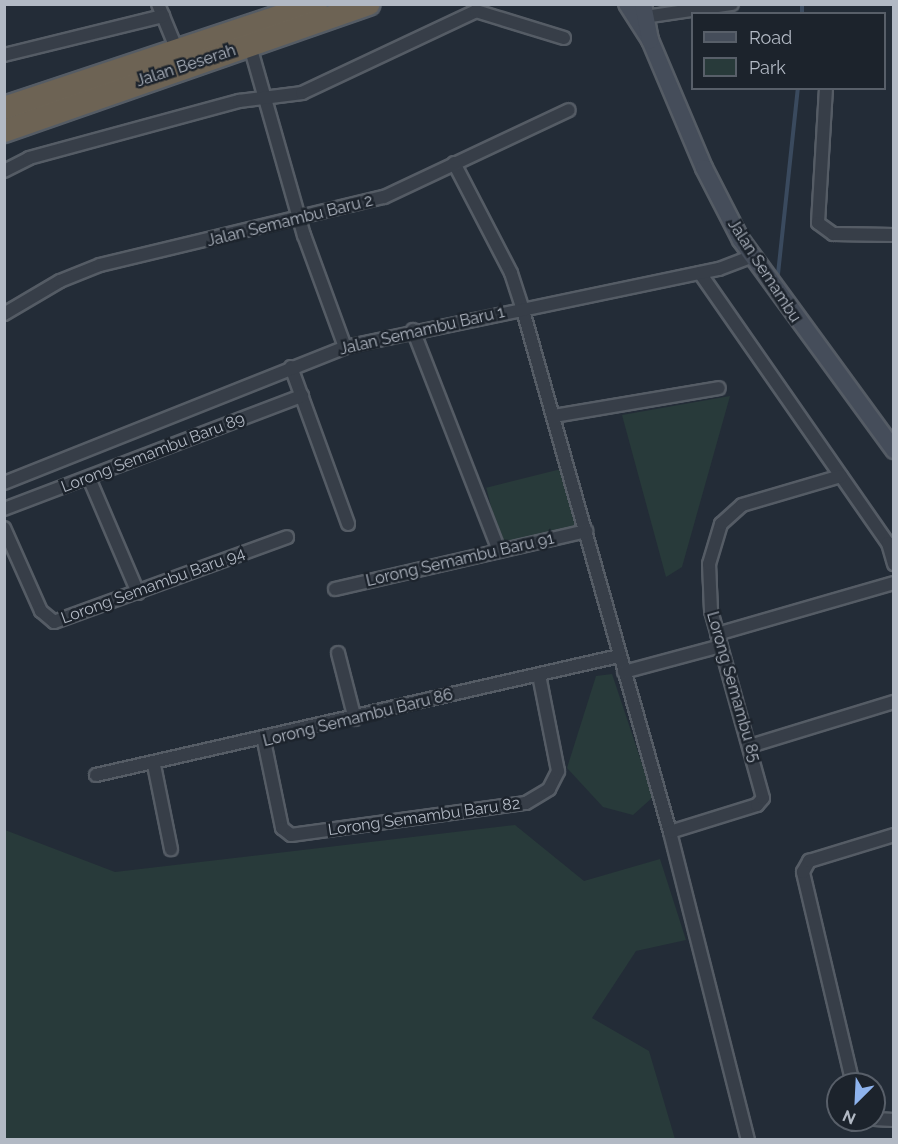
<!DOCTYPE html>
<html>
<head>
<meta charset="utf-8">
<style>
	body { margin:0 }
	#map { position:relative; width:898px; height:1144px; overflow:hidden; background:#232c37; font-family:Raleway,sans-serif }
	div>[style] { position:absolute }
	.green>* { inset:0; background:#283a3a; transform-origin:0 0 }
	.stream>* { height:4px; margin:-2px; padding:0 2px; transform-origin:2px; border-radius:2px; background:#3a4a5e }
	.roads { filter:drop-shadow(2px 0 #555c65) drop-shadow(-2px 0 #555c65) drop-shadow(0 2px #555c65) drop-shadow(0 -2px #555c65) }
	.street>* { height:12px; margin:-6px; padding:0 6px; transform-origin:6px; border-radius:6px; background:#373e48 }
	.secondary>* { height:16px; margin:-8px; padding:0 8px; transform-origin:8px; border-radius:8px; background:#454d5a }
	.highway>* { height:22px; margin:-11px; padding:0 11px; transform-origin:11px; border-radius:11px; background:#6d6354 }
	span { translate:-50% -50%; white-space:nowrap; text-align:center; line-height:1.15; -webkit-text-stroke:5px #1c232c; paint-order:stroke }
	.street-label { font-size:16px; color:#b2b9c4 }
	.frame { position:absolute; inset:0; border:6px solid #b2b9c4; pointer-events:none }
	.legend { position:absolute; left:691px; top:12px; width:195px; height:78px; box-sizing:border-box; background:#1c232c; border:2px solid #585f69; margin:0; padding:8px 10px; list-style:none; font-size:18px; color:#b2b9c4 }
	.legend li { display:flex; align-items:center; gap:12px; height:30px }
	.legend b { width:30px; border:2px solid #585f69 }
	.north { position:absolute; left:826px; top:1072px; width:60px; height:60px; box-sizing:border-box; background:#1c232c; border:2px solid #585f69; border-radius:50%; rotate:204deg; font-size:16px; font-weight:700; line-height:24px; text-align:center; color:#b2b9c4 }
	.north::after { content:''; display:block; margin:auto; width:21px; height:27px; background:#8eb3ed; clip-path:polygon(50% 0,100% 100%,50% 72%,0 100%) }
</style>
</head>
<body>
<div id="map">
	<div class="green">
		<div style="clip-path:polygon(730px 396px,682px 567px,666px 577px,622px 415px)"></div>
		<div style="left:561px;top:469px;width:61px;height:77px;rotate:76deg"></div>
		<div style="clip-path:polygon(612px 674px,653px 797px,633px 815px,603px 807px,567px 768px,596px 676px)"></div>
		<div style="clip-path:polygon(515px 825px,584px 881px,660px 859px,686px 940px,636px 951px,592px 1018px,649px 1051px,675px 1139px,5px 1139px,5px 830px,115px 872px)"></div>
	</div>
	<div class="stream">
		<div style="left:802px;top:14px;width:10px;rotate:-90deg"></div>
		<div style="left:778px;top:274px;width:187px;rotate:-83.9deg"></div>
	</div>
	<div class="roads">
		<div class="street">
			<div style="left:158px;top:4px;width:50px;rotate:67.6deg"></div>
			<div style="left:638px;top:18px;width:95px;rotate:-8.5deg"></div>
			<div style="left:250px;top:46px;width:197px;rotate:74.1deg"></div>
			<div style="left:304px;top:235px;width:119px;rotate:69.9deg"></div>
			<div style="left:4px;top:55px;width:164px;rotate:-13.8deg"></div>
			<div style="left:826px;top:88px;width:135px;rotate:93.4deg"></div>
			<div style="left:818px;top:223px;width:19px;rotate:36deg"></div>
			<div style="left:833px;top:234px;width:61px;rotate:0.9deg"></div>
			<div style="left:454px;top:163px;width:124px;rotate:62.6deg"></div>
			<div style="left:511px;top:273px;width:36px;rotate:72deg"></div>
			<div style="left:522px;top:307px;width:545px;rotate:74.26deg"></div>
			<div style="left:670px;top:832px;width:318px;rotate:75.8deg"></div>
			<div style="left:4px;top:171px;width:28px;rotate:-27deg"></div>
			<div style="left:29px;top:158px;width:218px;rotate:-15.2deg"></div>
			<div style="left:239px;top:101px;width:64px;rotate:-7.2deg"></div>
			<div style="left:302px;top:93px;width:192px;rotate:-25.2deg"></div>
			<div style="left:476px;top:11px;width:92px;rotate:17.1deg"></div>
			<div style="left:700px;top:273px;width:329px;rotate:55.2deg"></div>
			<div style="left:888px;top:543px;width:22px;rotate:74deg"></div>
			<div style="left:4px;top:314px;width:65px;rotate:-30.5deg"></div>
			<div style="left:60px;top:281px;width:43px;rotate:-21.8deg"></div>
			<div style="left:100px;top:265px;width:292px;rotate:-13.5deg"></div>
			<div style="left:384px;top:197px;width:204px;rotate:-25.2deg"></div>
			<div style="left:413px;top:330px;width:237px;rotate:68.7deg"></div>
			<div style="left:291px;top:367px;width:167px;rotate:70deg"></div>
			<div style="left:554px;top:416px;width:167px;rotate:-9.6deg"></div>
			<div style="left:89px;top:478px;width:125px;rotate:66.9deg"></div>
			<div style="left:4px;top:483px;width:367px;rotate:-21.7deg"></div>
			<div style="left:345px;top:347px;width:382px;rotate:-11.8deg"></div>
			<div style="left:719px;top:269px;width:34px;rotate:-21deg"></div>
			<div style="left:4px;top:509px;width:319px;rotate:-20.8deg"></div>
			<div style="left:4px;top:528px;width:91px;rotate:66deg"></div>
			<div style="left:41px;top:611px;width:17px;rotate:40deg"></div>
			<div style="left:54px;top:622px;width:248px;rotate:-20deg"></div>
			<div style="left:335px;top:589px;width:258px;rotate:-13deg"></div>
			<div style="left:717px;top:634px;width:184px;rotate:-16.1deg"></div>
			<div style="left:338px;top:653px;width:68px;rotate:75.6deg"></div>
			<div style="left:624px;top:672px;width:100px;rotate:-15deg"></div>
			<div style="left:264px;top:741px;width:89px;rotate:78.3deg"></div>
			<div style="left:282px;top:828px;width:11px;rotate:38deg"></div>
			<div style="left:291px;top:835px;width:237px;rotate:-7.8deg"></div>
			<div style="left:526px;top:803px;width:27px;rotate:-31deg"></div>
			<div style="left:549px;top:789px;width:20px;rotate:-63deg"></div>
			<div style="left:558px;top:771px;width:98px;rotate:-101.2deg"></div>
			<div style="left:750px;top:746px;width:151px;rotate:-17deg"></div>
			<div style="left:154px;top:765px;width:86px;rotate:78.6deg"></div>
			<div style="left:96px;top:775px;width:536px;rotate:-12.82deg"></div>
			<div style="left:670px;top:832px;width:91px;rotate:-17.2deg"></div>
			<div style="left:757px;top:805px;width:9px;rotate:-49deg"></div>
			<div style="left:763px;top:798px;width:194px;rotate:-105.5deg"></div>
			<div style="left:711px;top:611px;width:47px;rotate:-92.4deg"></div>
			<div style="left:709px;top:564px;width:42px;rotate:-73.3deg"></div>
			<div style="left:721px;top:524px;width:28px;rotate:-42deg"></div>
			<div style="left:742px;top:505px;width:103px;rotate:-16.3deg"></div>
			<div style="left:853px;top:1084px;width:218px;rotate:-103.3deg"></div>
			<div style="left:803px;top:872px;width:13px;rotate:-61deg"></div>
			<div style="left:809px;top:861px;width:89px;rotate:-17deg"></div>
			<div style="left:874px;top:1119px;width:20px;rotate:3deg"></div>
		</div>
		<div class="secondary">
			<div style="left:627px;top:4px;width:43px;rotate:57.4deg"></div>
			<div style="left:650px;top:40px;width:139px;rotate:67.1deg"></div>
			<div style="left:704px;top:168px;width:81px;rotate:62.8deg"></div>
			<div style="left:741px;top:240px;width:260px;rotate:53.9deg"></div>
			<div style="left:643px;top:4px;width:37px;rotate:79deg"></div>
		</div>
		<div class="highway">
			<div style="left:4px;top:108px;width:329px;rotate:-18.4deg"></div>
			<div style="left:4px;top:131px;width:386px;rotate:-19.2deg"></div>
		</div>
	</div>
	<div class="street-label">
		<span style="left:186px;top:66px;rotate:-18deg">Jalan Beserah</span>
		<span style="left:290px;top:221px;rotate:-14deg">Jalan Semambu Baru 2</span>
		<span style="left:764px;top:271px;rotate:57deg">Jalan Semambu</span>
		<span style="left:422px;top:331px;rotate:-13deg">Jalan Semambu Baru 1</span>
		<span style="left:153px;top:453px;rotate:-21deg">Lorong Semambu Baru 89</span>
		<span style="left:460px;top:560px;rotate:-13deg">Lorong Semambu Baru 91</span>
		<span style="left:153px;top:586px;rotate:-20deg">Lorong Semambu Baru 94</span>
		<span style="left:733px;top:687px;rotate:74deg">Lorong Semambu 85</span>
		<span style="left:358px;top:718px;rotate:-14deg">Lorong Semambu Baru 86</span>
		<span style="left:424px;top:817px;rotate:-8deg">Lorong Semambu Baru 82</span>
	</div>
	<div class="frame"></div>
	<ul class="legend">
	<li><b style="height:8px;background:#454d5a"></b>Road</li>
	<li><b style="height:16px;background:#283a3a"></b>Park</li>
	</ul>
	<div class="north">N</div>
</div>
</body>
</html>
